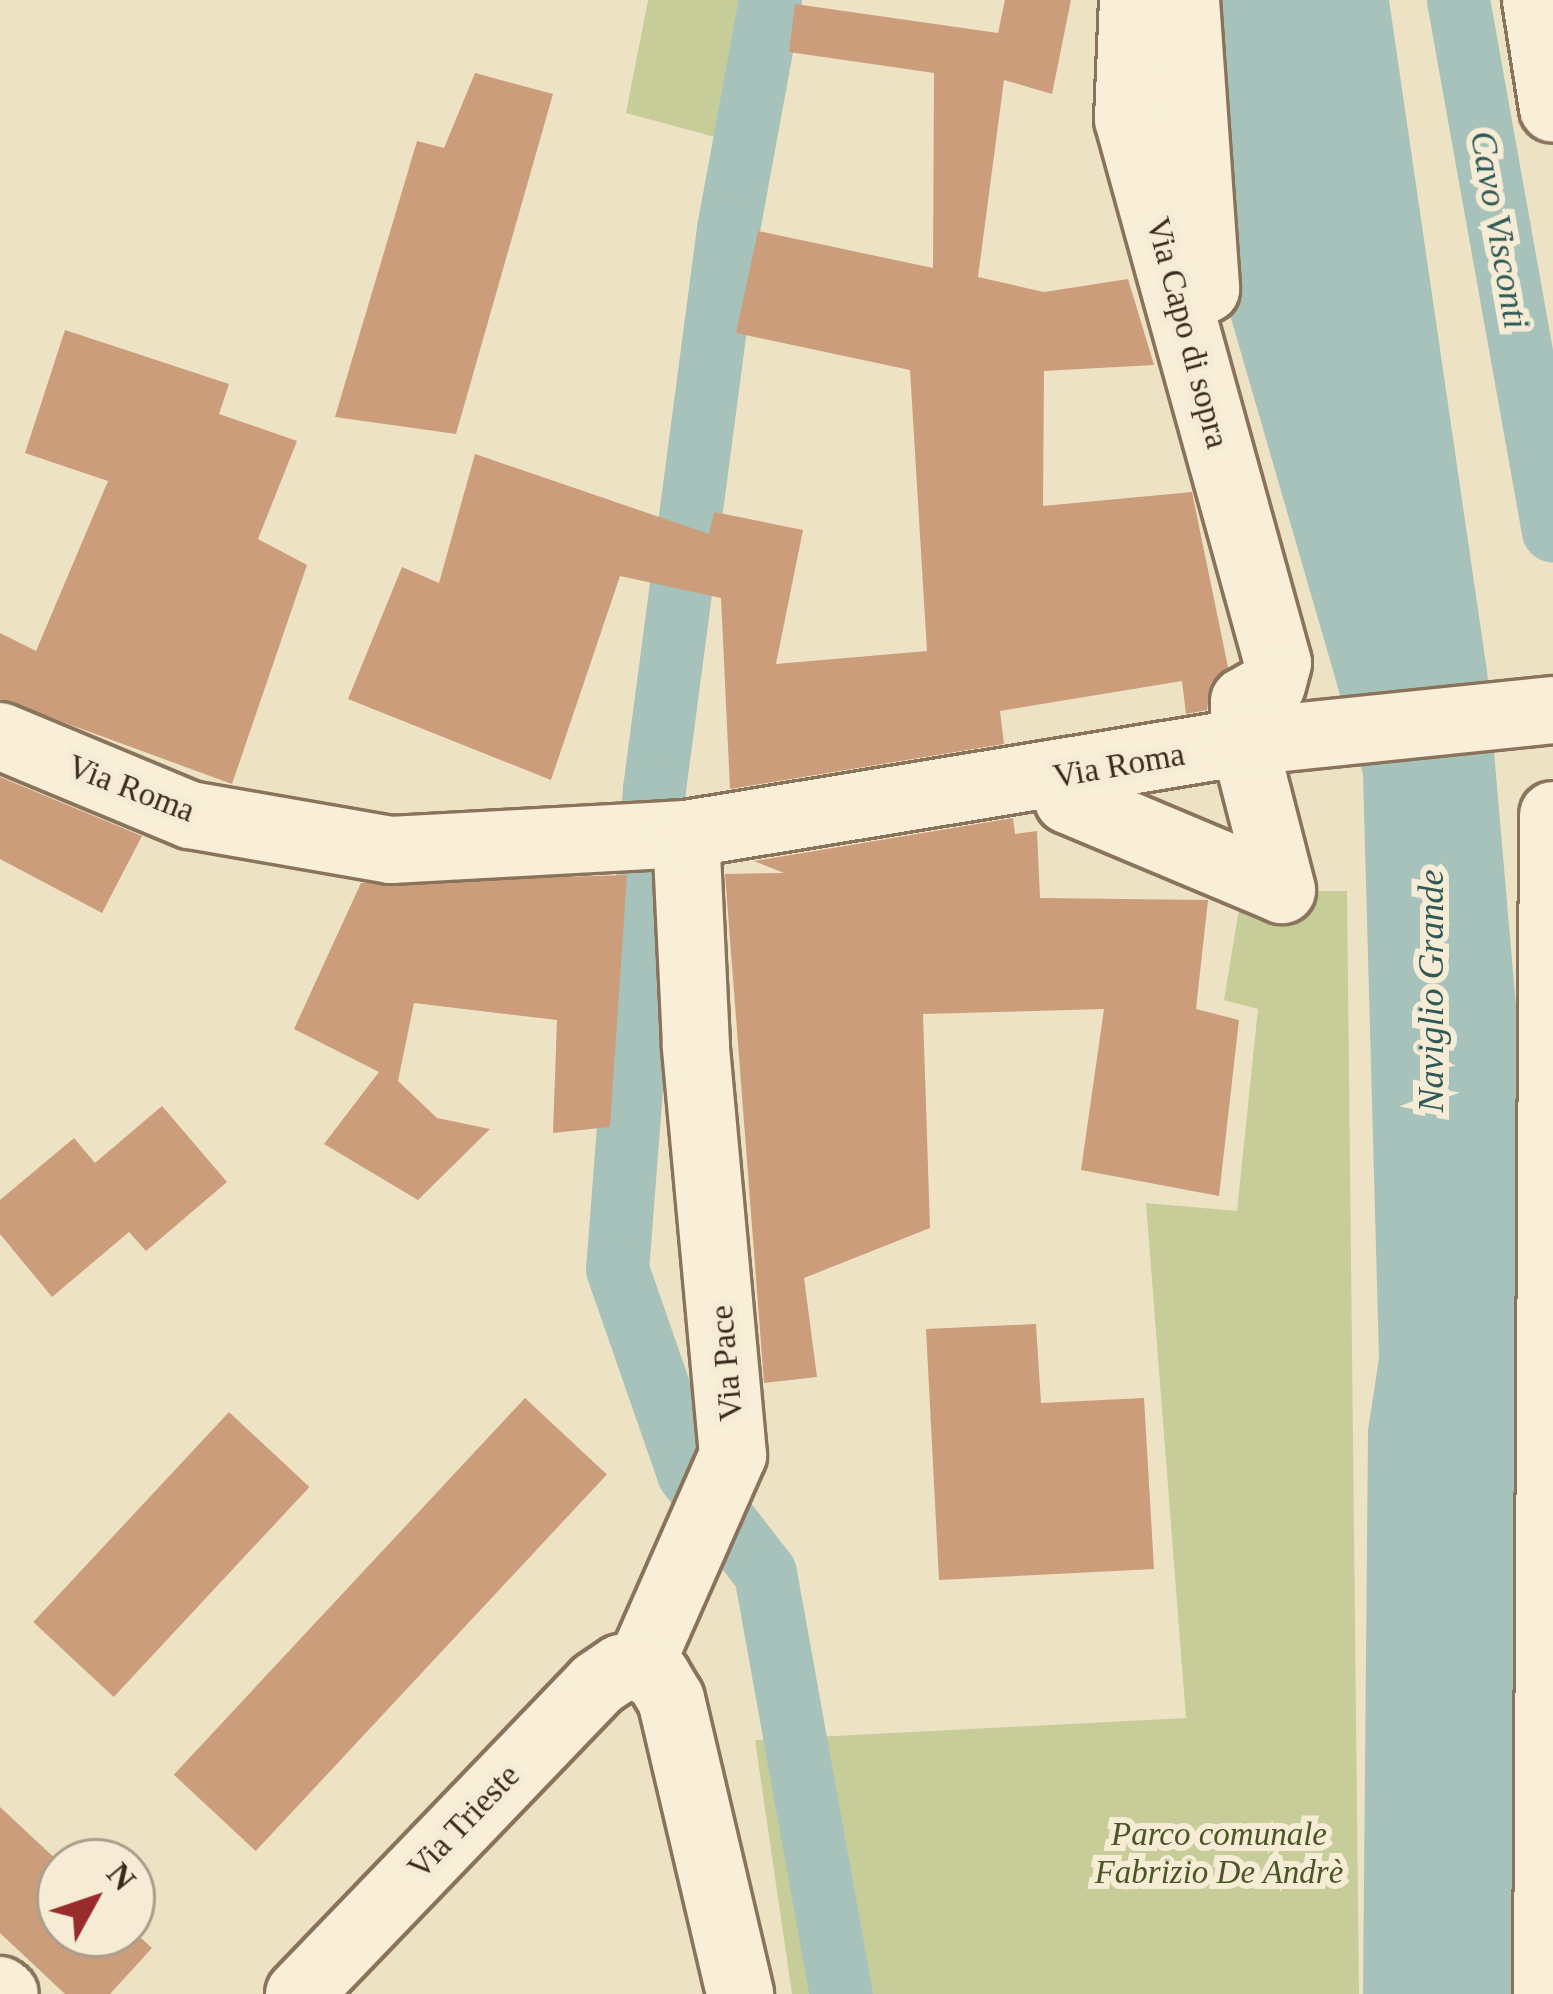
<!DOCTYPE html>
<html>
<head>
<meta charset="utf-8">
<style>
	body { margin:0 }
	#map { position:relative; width:1553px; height:1994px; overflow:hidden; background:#eee2c5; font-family:Georgia,serif }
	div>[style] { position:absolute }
	.green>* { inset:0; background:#c6cd99 }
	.water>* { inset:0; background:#a7c2ba }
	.canal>* { height:63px; margin:-31.5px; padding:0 31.5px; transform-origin:31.5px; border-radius:31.5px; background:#a7c2ba }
	.building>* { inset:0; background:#cc9d7b; transform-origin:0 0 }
	.roads { filter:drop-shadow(3px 0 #89745b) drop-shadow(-3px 0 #89745b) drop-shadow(0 3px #89745b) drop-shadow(0 -3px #89745b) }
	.street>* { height:66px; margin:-33px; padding:0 33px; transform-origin:33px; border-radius:33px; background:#f9efd8 }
	.secondary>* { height:66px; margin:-33px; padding:0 33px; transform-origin:33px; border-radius:33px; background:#f9efd8 }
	span { translate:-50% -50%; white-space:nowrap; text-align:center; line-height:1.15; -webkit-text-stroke:12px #f6ecd5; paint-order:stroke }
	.street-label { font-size:33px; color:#392c1f }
	.park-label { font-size:33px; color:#4a5625; font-style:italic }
	.water-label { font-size:36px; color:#2e5956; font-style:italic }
	.north { position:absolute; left:36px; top:1838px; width:120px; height:120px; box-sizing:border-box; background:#f6ecd5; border:3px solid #aa9f8c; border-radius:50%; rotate:50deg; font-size:33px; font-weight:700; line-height:48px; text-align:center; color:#392c1f }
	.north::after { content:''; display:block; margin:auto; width:42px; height:54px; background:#982b2b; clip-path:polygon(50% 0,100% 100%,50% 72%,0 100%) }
</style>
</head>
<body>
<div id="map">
	<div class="green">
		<div style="clip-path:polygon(648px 0,796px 0,774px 153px,626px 113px)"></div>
		<div style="clip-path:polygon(1242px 891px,1347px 891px,1359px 1994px,792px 1994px,755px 1740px,1186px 1718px,1146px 1203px,1237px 1211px,1258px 1009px,1224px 1000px)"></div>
	</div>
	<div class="water">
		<div style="clip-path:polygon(1198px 0,1389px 0,1487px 671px,1518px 1029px,1518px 1994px,1363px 1994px,1368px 1430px,1379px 1358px,1363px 774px,1226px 301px)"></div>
	</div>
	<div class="canal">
		<div style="left:770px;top:0;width:233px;rotate:100.4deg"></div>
		<div style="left:728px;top:229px;width:565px;rotate:97.53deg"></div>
		<div style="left:654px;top:789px;width:481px;rotate:94.4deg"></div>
		<div style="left:617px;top:1269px;width:216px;rotate:70.8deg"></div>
		<div style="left:688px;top:1473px;width:126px;rotate:52.4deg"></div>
		<div style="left:765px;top:1573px;width:428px;rotate:79.8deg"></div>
		<div style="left:1458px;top:0;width:539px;rotate:79.86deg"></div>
	</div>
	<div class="building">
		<div style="clip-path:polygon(1005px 0,1071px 0,1052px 94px,1004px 80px,978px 277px,1044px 292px,1128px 279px,1154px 365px,1044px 371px,1043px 506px,1192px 492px,1228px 667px,1211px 683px,1207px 710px,1186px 714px,1182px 681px,1000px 711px,1004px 744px,730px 789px,721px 598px,620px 576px,551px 780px,348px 699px,402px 567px,439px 583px,475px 454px,709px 534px,714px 512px,803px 530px,776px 664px,927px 651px,910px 370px,736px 333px,758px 231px,933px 268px,934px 73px,789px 52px,795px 4px,998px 33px)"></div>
		<div style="clip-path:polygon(475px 73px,553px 94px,456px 434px,335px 417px,417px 141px,444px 148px)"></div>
		<div style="clip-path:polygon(65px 330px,229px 384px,219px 414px,297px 441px,258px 539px,307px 565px,232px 784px,0 699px,0 633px,36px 651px,108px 481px,25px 453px)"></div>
		<div style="clip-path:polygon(0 777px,142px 836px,102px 913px,0 859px)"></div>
		<div style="clip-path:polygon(1013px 818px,1015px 834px,1037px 831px,1040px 898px,1208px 900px,1196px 1009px,1239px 1020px,1219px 1196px,1081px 1170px,1104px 1009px,923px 1014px,930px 1228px,804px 1278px,817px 1377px,764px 1383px,725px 874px,784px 873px,754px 861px)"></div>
		<div style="clip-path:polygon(627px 875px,610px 1127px,553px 1133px,557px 1020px,414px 1003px,398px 1081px,437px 1118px,490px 1129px,418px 1200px,324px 1144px,379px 1072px,294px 1029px,361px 883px)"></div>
		<div style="clip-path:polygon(162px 1106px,227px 1182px,146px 1251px,129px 1232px,52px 1297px,0 1234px,0 1200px,74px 1138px,95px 1163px)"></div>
		<div style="clip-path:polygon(1036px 1324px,1041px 1403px,1144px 1398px,1154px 1569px,939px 1580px,926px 1329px)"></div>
		<div style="left:525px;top:1398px;width:112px;height:515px;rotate:43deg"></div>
		<div style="left:229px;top:1412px;width:110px;height:287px;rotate:43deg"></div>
		<div style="clip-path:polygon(0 1807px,60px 1863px,60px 1934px,132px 1930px,152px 1948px,110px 1994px,65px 1994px,0 1933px)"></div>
	</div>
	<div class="roads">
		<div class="street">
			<div style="left:1133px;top:0;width:119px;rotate:92.4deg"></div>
			<div style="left:1128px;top:119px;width:564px;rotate:74.58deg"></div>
			<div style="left:1278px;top:663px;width:23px;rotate:105deg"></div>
			<div style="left:1272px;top:685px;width:32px;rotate:150deg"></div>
			<div style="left:1244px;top:701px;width:41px;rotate:90deg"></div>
			<div style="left:1244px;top:742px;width:153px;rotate:75.6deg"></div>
			<div style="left:1186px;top:0;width:290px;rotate:86deg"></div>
			<div style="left:1206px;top:289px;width:7px;rotate:153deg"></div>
			<div style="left:1066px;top:776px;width:24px;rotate:85deg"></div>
			<div style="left:1068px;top:800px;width:232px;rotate:22.8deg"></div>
			<div style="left:639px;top:1668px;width:233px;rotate:-66.2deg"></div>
			<div style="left:733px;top:1455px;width:412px;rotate:-95.2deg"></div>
			<div style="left:696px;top:1045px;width:211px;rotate:-92.7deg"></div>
			<div style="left:0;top:1990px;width:6px;rotate:39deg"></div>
			<div style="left:299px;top:1994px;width:430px;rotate:-46.1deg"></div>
			<div style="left:597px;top:1684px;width:29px;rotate:-34deg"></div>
			<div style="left:621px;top:1668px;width:18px"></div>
			<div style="left:639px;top:1668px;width:20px;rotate:24deg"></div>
			<div style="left:657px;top:1676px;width:27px;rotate:59deg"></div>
			<div style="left:671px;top:1699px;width:303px;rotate:76.8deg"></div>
			<div style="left:1547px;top:1994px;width:1179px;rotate:-89.71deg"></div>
		</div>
		<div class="secondary">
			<div style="left:1536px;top:0;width:110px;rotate:81.1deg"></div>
			<div style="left:0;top:736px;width:206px;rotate:22.6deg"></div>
			<div style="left:190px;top:815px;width:204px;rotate:9.9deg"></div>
			<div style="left:391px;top:850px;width:295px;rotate:-3.1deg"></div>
			<div style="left:686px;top:834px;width:566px;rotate:-9.36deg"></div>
			<div style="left:1244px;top:742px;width:311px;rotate:-5.9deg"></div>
		</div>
	</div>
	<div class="street-label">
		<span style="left:1187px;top:333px;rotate:75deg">Via Capo di sopra</span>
		<span style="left:1119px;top:766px;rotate:-10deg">Via Roma</span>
		<span style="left:131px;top:789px;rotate:21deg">Via Roma</span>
		<span style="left:727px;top:1363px;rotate:-95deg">Via Pace</span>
		<span style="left:464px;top:1822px;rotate:-46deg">Via Trieste</span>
	</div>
	<div class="park-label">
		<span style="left:1219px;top:1854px">Parco comunale<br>Fabrizio De Andrè</span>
	</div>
	<div class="water-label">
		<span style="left:1499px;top:230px;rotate:80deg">Cavo Visconti</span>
		<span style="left:1432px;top:991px;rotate:-90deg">Naviglio Grande</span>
	</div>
	<div class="north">N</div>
</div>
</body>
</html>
